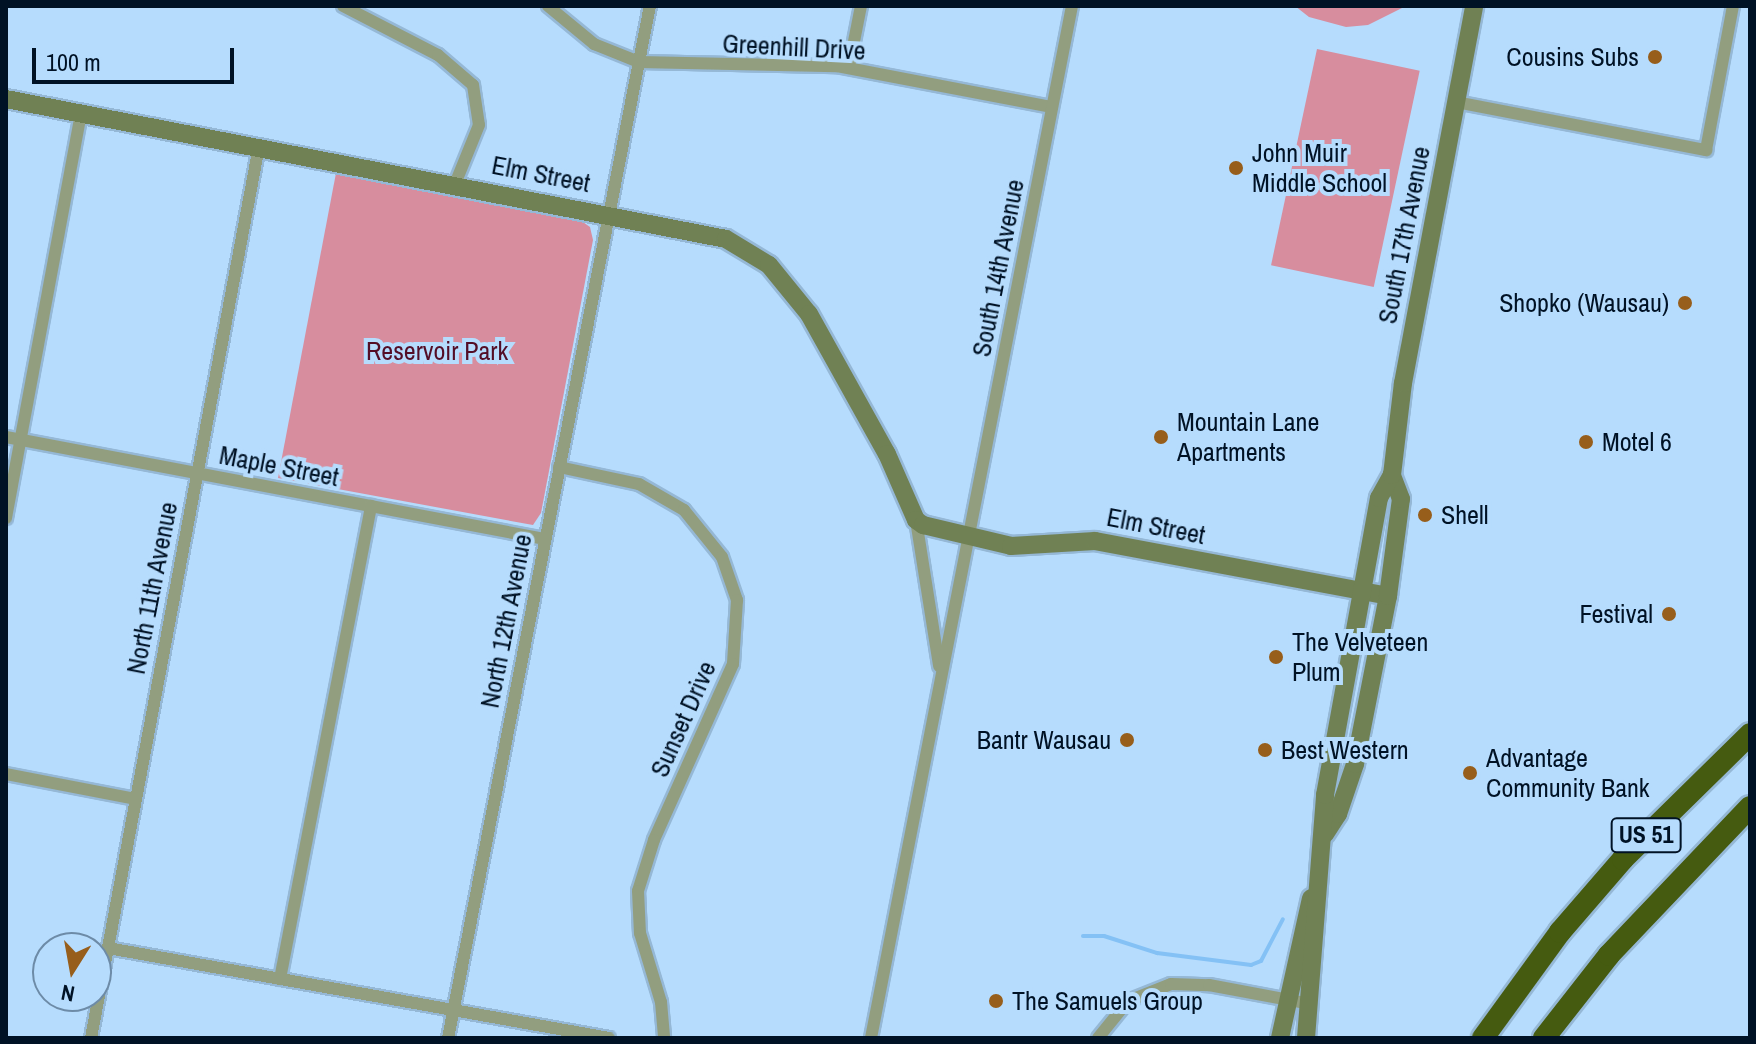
<!DOCTYPE html>
<html>
<head>
<meta charset="utf-8">
<style>
	body { margin:0 }
	#map { position:relative; width:1756px; height:1044px; overflow:hidden; background:#b6dcfd; font-family:"Archivo Narrow",sans-serif }
	div>[style] { position:absolute }
	.green>* { inset:0; background:#d78d9e; transform-origin:0 0 }
	.stream>* { height:4px; margin:-2px; padding:0 2px; transform-origin:2px; border-radius:2px; background:#84c1f5 }
	.roads { filter:drop-shadow(2px 0 #95b8d6) drop-shadow(-2px 0 #95b8d6) drop-shadow(0 2px #95b8d6) drop-shadow(0 -2px #95b8d6) }
	.street>* { height:12px; margin:-6px; padding:0 6px; transform-origin:6px; border-radius:6px; background:#929e7f }
	.secondary>* { height:18px; margin:-9px; padding:0 9px; transform-origin:9px; border-radius:9px; background:#708154 }
	.highway>* { height:22px; margin:-11px; padding:0 11px; transform-origin:11px; border-radius:11px; background:#455b10 }
	.dots>* { width:22px; height:22px; translate:-50% -50%; box-sizing:border-box; border:4px solid #b6dcfd; border-radius:50% }
	span { translate:-50% -50%; white-space:nowrap; text-align:center; line-height:1.15; -webkit-text-stroke:8px #b6dcfd; paint-order:stroke }
	.shield-label span { padding:2px 6px; background:#b6dcfd; border:2px solid; border-radius:6px; -webkit-text-stroke-width:0 }
	.shield-label { font-size:24px; color:#001225; font-weight:700 }
	.street-label { font-size:26px; color:#001225 }
	.poi-label { font-size:26px; color:#001225 }
	.right { translate:-100% -50%; text-align:right }
	.left { translate:0 -50%; text-align:left }
	.park-label { font-size:26px; color:#530d26 }
	.frame { position:absolute; inset:0; border:8px solid #001225; pointer-events:none }
	.north { position:absolute; left:32px; top:932px; width:80px; height:80px; box-sizing:border-box; background:#b6dcfd; border:2px solid #6d8ba7; border-radius:50%; rotate:191deg; font-size:22px; font-weight:700; line-height:32px; text-align:center; color:#001225 }
	.north::after { content:''; display:block; margin:auto; width:28px; height:36px; background:#975e1b; clip-path:polygon(50% 0,100% 100%,50% 72%,0 100%) }
	.scale { position:absolute; left:32px; top:48px; width:202px; height:36px; box-sizing:border-box; border:4px solid #001225; border-top:0; padding-left:10px; font-size:24px; line-height:28px; white-space:nowrap; color:#001225; -webkit-text-stroke:6px #b6dcfd; paint-order:stroke }
</style>
</head>
<body>
<div id="map">
	<div class="green">
		<div style="clip-path:polygon(1295px 6px,1343px 8px,1406px 6px,1368px 25px,1346px 27px,1309px 17px)"></div>
		<div style="left:1317px;top:49px;width:105px;height:221px;rotate:12deg"></div>
		<div style="clip-path:polygon(336px 173px,580px 220px,590px 227px,593px 240px,541px 513px,533px 525px,278px 478px)"></div>
	</div>
	<div class="stream">
		<div style="left:1083px;top:936px;width:21px"></div>
		<div style="left:1104px;top:936px;width:56px;rotate:17.8deg"></div>
		<div style="left:1157px;top:953px;width:95px;rotate:7.3deg"></div>
		<div style="left:1251px;top:965px;width:11px;rotate:-22deg"></div>
		<div style="left:1261px;top:961px;width:47px;rotate:-62.4deg"></div>
	</div>
	<div class="roads">
		<div class="street">
			<div style="left:343px;top:6px;width:107px;rotate:27.3deg"></div>
			<div style="left:438px;top:55px;width:46px;rotate:40.6deg"></div>
			<div style="left:473px;top:85px;width:40px;rotate:81.5deg"></div>
			<div style="left:479px;top:125px;width:64px;rotate:112.1deg"></div>
			<div style="left:548px;top:6px;width:60px;rotate:39.6deg"></div>
			<div style="left:594px;top:44px;width:48px;rotate:21.8deg"></div>
			<div style="left:639px;top:62px;width:198px;rotate:1.2deg"></div>
			<div style="left:837px;top:66px;width:219px;rotate:10.8deg"></div>
			<div style="left:849px;top:67px;width:62px;rotate:-78.9deg"></div>
			<div style="left:1456px;top:102px;width:255px;rotate:10.9deg"></div>
			<div style="left:1706px;top:150px;width:147px;rotate:-79.4deg"></div>
			<div style="left:6px;top:437px;width:549px;rotate:10.72deg"></div>
			<div style="left:559px;top:467px;width:82px;rotate:12deg"></div>
			<div style="left:639px;top:484px;width:52px;rotate:30deg"></div>
			<div style="left:684px;top:510px;width:60px;rotate:51deg"></div>
			<div style="left:722px;top:557px;width:46px;rotate:70.8deg"></div>
			<div style="left:737px;top:600px;width:64px;rotate:93.6deg"></div>
			<div style="left:733px;top:664px;width:193px;rotate:114.2deg"></div>
			<div style="left:654px;top:840px;width:53px;rotate:107.4deg"></div>
			<div style="left:638px;top:891px;width:42px;rotate:87.3deg"></div>
			<div style="left:640px;top:933px;width:72px;rotate:73.1deg"></div>
			<div style="left:661px;top:1002px;width:36px;rotate:85deg"></div>
			<div style="left:6px;top:518px;width:412px;rotate:-79.5deg"></div>
			<div style="left:916px;top:520px;width:148px;rotate:81deg"></div>
			<div style="left:6px;top:774px;width:132px;rotate:10.9deg"></div>
			<div style="left:108px;top:948px;width:509px;rotate:10.18deg"></div>
			<div style="left:280px;top:979px;width:482px;rotate:-79.1deg"></div>
			<div style="left:91px;top:1038px;width:908px;rotate:-79.33deg"></div>
			<div style="left:448px;top:1038px;width:1052px;rotate:-78.93deg"></div>
			<div style="left:871px;top:1038px;width:1051px;rotate:-78.98deg"></div>
			<div style="left:1098px;top:1038px;width:48px;rotate:-51deg"></div>
			<div style="left:1128px;top:1001px;width:46px;rotate:-21.6deg"></div>
			<div style="left:1171px;top:984px;width:38px;rotate:2deg"></div>
			<div style="left:1209px;top:985px;width:104px;rotate:10.6deg"></div>
		</div>
		<div class="secondary">
			<div style="left:6px;top:99px;width:733px;rotate:11deg"></div>
			<div style="left:726px;top:239px;width:50px;rotate:31.2deg"></div>
			<div style="left:769px;top:265px;width:63px;rotate:50.8deg"></div>
			<div style="left:809px;top:314px;width:160px;rotate:60.9deg"></div>
			<div style="left:887px;top:454px;width:72px;rotate:66.3deg"></div>
			<div style="left:916px;top:520px;width:9px;rotate:36deg"></div>
			<div style="left:923px;top:525px;width:90px;rotate:13.4deg"></div>
			<div style="left:1011px;top:546px;width:84px;rotate:-3.4deg"></div>
			<div style="left:1095px;top:541px;width:298px;rotate:10.6deg"></div>
			<div style="left:1325px;top:834px;width:24px;rotate:-57deg"></div>
			<div style="left:1338px;top:814px;width:53px;rotate:-71.2deg"></div>
			<div style="left:1355px;top:764px;width:171px;rotate:-78.9deg"></div>
			<div style="left:1388px;top:596px;width:98px;rotate:-82.4deg"></div>
			<div style="left:1401px;top:499px;width:26px;rotate:-111deg"></div>
			<div style="left:1280px;top:1038px;width:143px;rotate:-77.5deg"></div>
			<div style="left:1306px;top:1038px;width:244px;rotate:-85.5deg"></div>
			<div style="left:1325px;top:795px;width:302px;rotate:-79.7deg"></div>
			<div style="left:1379px;top:498px;width:26px;rotate:-61deg"></div>
			<div style="left:1392px;top:475px;width:93px;rotate:-83.2deg"></div>
			<div style="left:1403px;top:383px;width:384px;rotate:-79.3deg"></div>
		</div>
		<div class="highway">
			<div style="left:1483px;top:1038px;width:131px;rotate:-54deg"></div>
			<div style="left:1560px;top:932px;width:96px;rotate:-49.2deg"></div>
			<div style="left:1623px;top:859px;width:178px;rotate:-44.5deg"></div>
			<div style="left:1544px;top:1038px;width:105px;rotate:-51.9deg"></div>
			<div style="left:1609px;top:955px;width:204px;rotate:-46.4deg"></div>
		</div>
	</div>
	<div class="dots">
		<div style="left:1655px;top:57px;background:#975e1b"></div>
		<div style="left:1236px;top:168px;background:#975e1b"></div>
		<div style="left:1685px;top:303px;background:#975e1b"></div>
		<div style="left:1161px;top:437px;background:#975e1b"></div>
		<div style="left:1586px;top:442px;background:#975e1b"></div>
		<div style="left:1425px;top:515px;background:#975e1b"></div>
		<div style="left:1669px;top:614px;background:#975e1b"></div>
		<div style="left:1276px;top:657px;background:#975e1b"></div>
		<div style="left:1127px;top:740px;background:#975e1b"></div>
		<div style="left:1265px;top:750px;background:#975e1b"></div>
		<div style="left:1470px;top:773px;background:#975e1b"></div>
		<div style="left:996px;top:1001px;background:#975e1b"></div>
	</div>
	<div class="shield-label">
		<span style="left:1646px;top:835px">US 51</span>
	</div>
	<div class="street-label">
		<span style="left:794px;top:47px;rotate:3deg">Greenhill Drive</span>
		<span style="left:541px;top:174px;rotate:11deg">Elm Street</span>
		<span style="left:1404px;top:235px;rotate:-79deg">South 17th Avenue</span>
		<span style="left:998px;top:268px;rotate:-79deg">South 14th Avenue</span>
		<span style="left:279px;top:466px;rotate:11deg">Maple Street</span>
		<span style="left:1156px;top:526px;rotate:11deg">Elm Street</span>
		<span style="left:152px;top:588px;rotate:-79deg">North 11th Avenue</span>
		<span style="left:506px;top:621px;rotate:-79deg">North 12th Avenue</span>
		<span style="left:683px;top:719px;rotate:-66deg">Sunset Drive</span>
	</div>
	<div class="poi-label">
		<span class="right" style="left:1639px;top:57px">Cousins Subs</span>
		<span class="left" style="left:1252px;top:168px">John Muir<br>Middle School</span>
		<span class="right" style="left:1669px;top:303px">Shopko (Wausau)</span>
		<span class="left" style="left:1177px;top:437px">Mountain Lane<br>Apartments</span>
		<span class="left" style="left:1602px;top:442px">Motel 6</span>
		<span class="left" style="left:1441px;top:515px">Shell</span>
		<span class="right" style="left:1653px;top:614px">Festival</span>
		<span class="left" style="left:1292px;top:657px">The Velveteen<br>Plum</span>
		<span class="right" style="left:1111px;top:740px">Bantr Wausau</span>
		<span class="left" style="left:1281px;top:750px">Best Western</span>
		<span class="left" style="left:1486px;top:773px">Advantage<br>Community Bank</span>
		<span class="left" style="left:1012px;top:1001px">The Samuels Group</span>
	</div>
	<div class="park-label">
		<span style="left:437px;top:351px">Reservoir Park</span>
	</div>
	<div class="frame"></div>
	<div class="north">N</div>
	<div class="scale">100 m</div>
</div>
</body>
</html>
